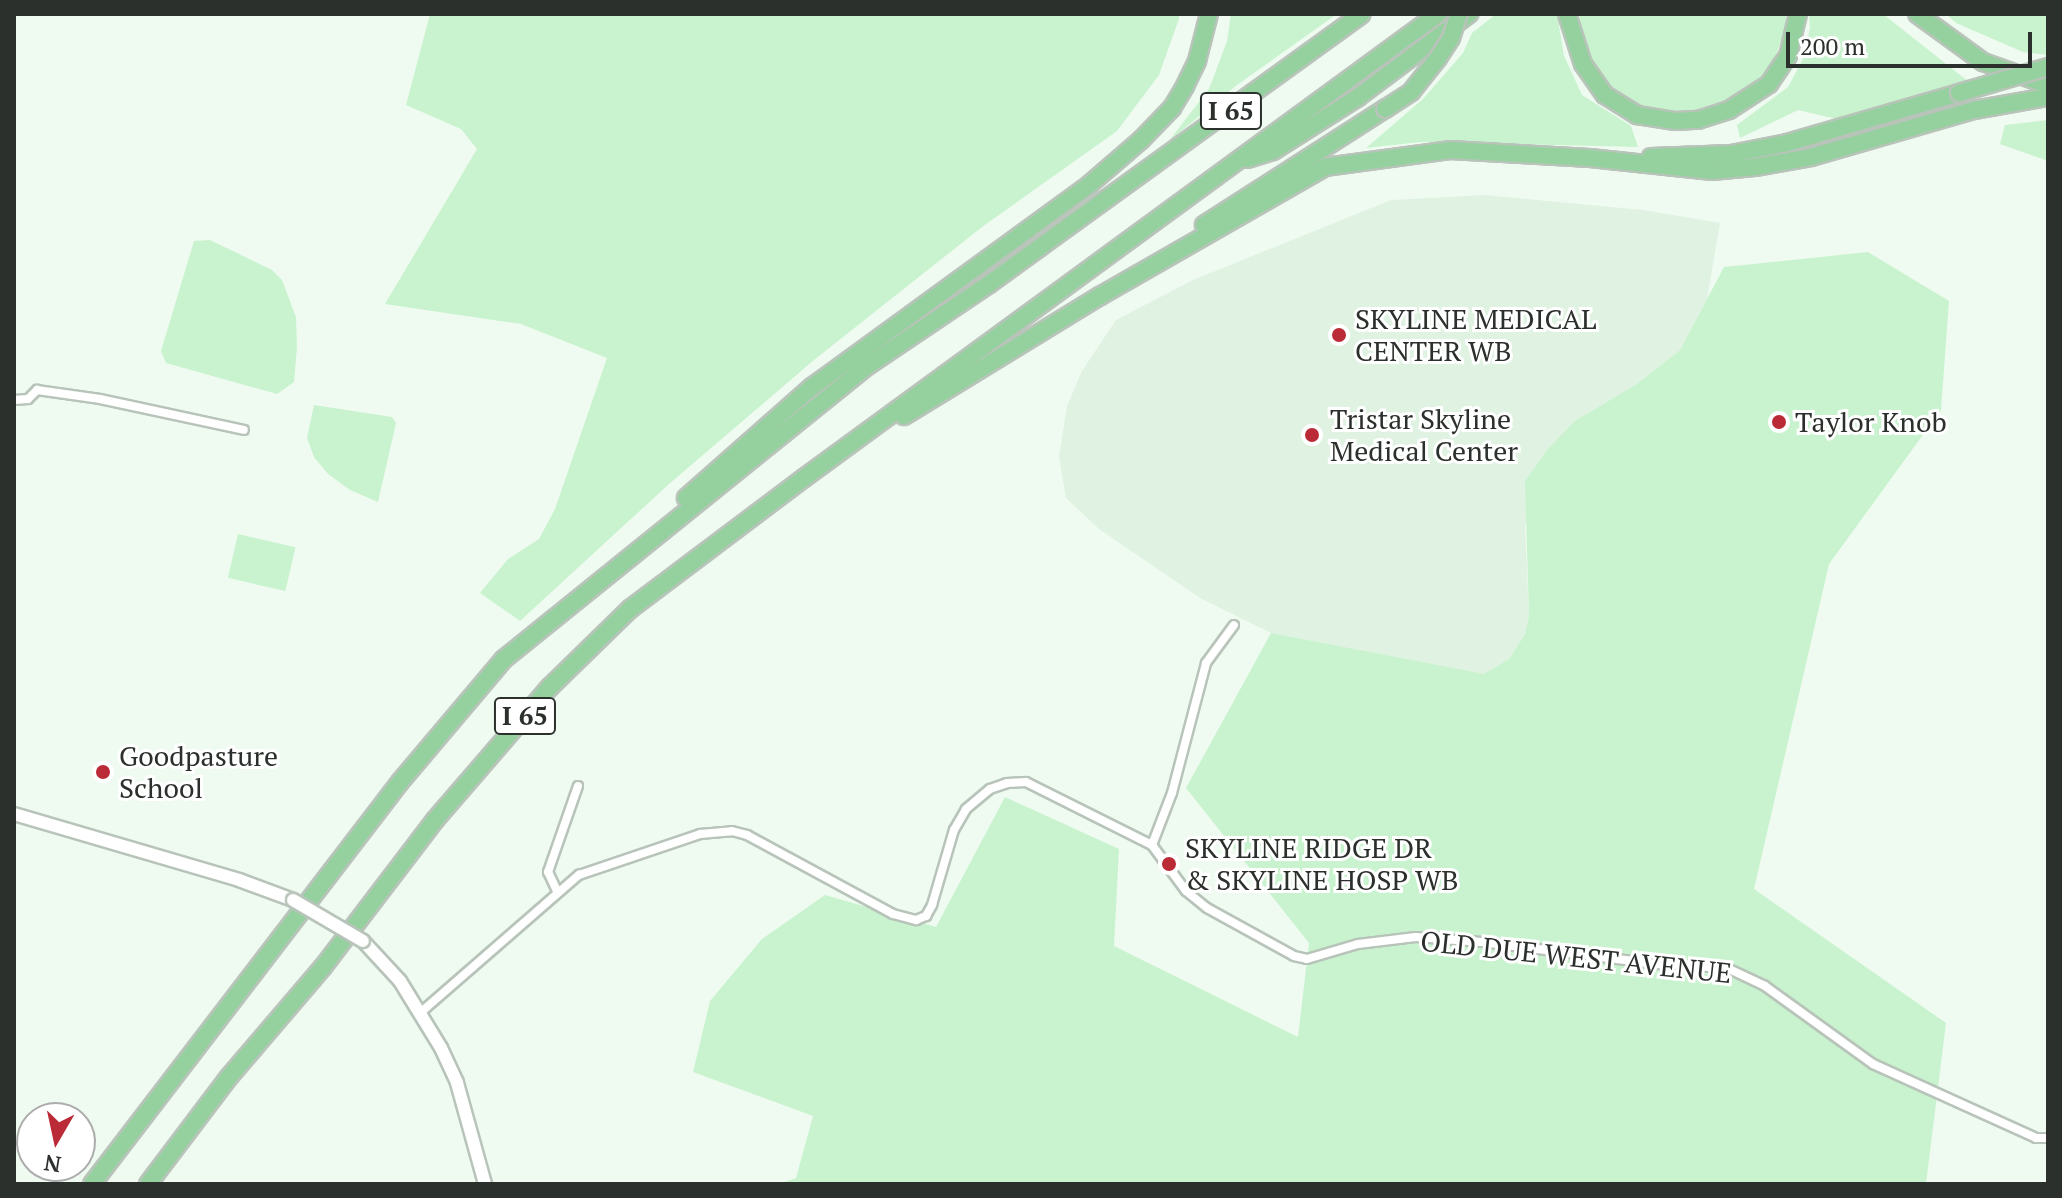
<!DOCTYPE html>
<html>
<head>
<meta charset="utf-8">
<style>
	body { margin:0 }
	#map { position:relative; width:2062px; height:1198px; overflow:hidden; background:#effbf1; font-family:"PT Serif",serif }
	div>[style] { position:absolute }
	.built>* { inset:0; background:#e0f2e2 }
	.green>* { inset:0; background:#c9f3ce; transform-origin:0 0 }
	.roads { filter:drop-shadow(2px 0 #b8c4b9) drop-shadow(-2px 0 #b8c4b9) drop-shadow(0 2px #b8c4b9) drop-shadow(0 -2px #b8c4b9) }
	.street>* { height:8px; margin:-4px; padding:0 4px; transform-origin:4px; border-radius:4px; background:#fff }
	.secondary>* { height:12px; margin:-6px; padding:0 6px; transform-origin:6px; border-radius:6px; background:#fff }
	.highway>* { height:16px; margin:-8px; padding:0 8px; transform-origin:8px; border-radius:8px; background:#95d19e }
	.bridges { filter:drop-shadow(2px 0 #b8c4b9) drop-shadow(-2px 0 #b8c4b9) drop-shadow(0 2px #b8c4b9) drop-shadow(0 -2px #b8c4b9) }
	.secondary-bridge>* { height:12px; margin:-6px; padding:0 6px; transform-origin:6px; border-radius:6px; background:#fff }
	.highway-bridge>* { height:16px; margin:-8px; padding:0 8px; transform-origin:8px; border-radius:8px; background:#95d19e }
	.dots>* { width:22px; height:22px; translate:-50% -50%; box-sizing:border-box; border:4px solid #fff; border-radius:50% }
	span { translate:-50% -50%; white-space:nowrap; text-align:center; line-height:1.15; -webkit-text-stroke:6px #fff; paint-order:stroke }
	.shield-label span { padding:2px 6px; background:#fff; border:2px solid; border-radius:6px; -webkit-text-stroke-width:0 }
	.shield-label { font-size:26px; color:#2c302c; font-weight:700 }
	.poi-label { font-size:28px; color:#2c302c }
	.left { translate:0 -50%; text-align:left }
	.street-label { font-size:28px; color:#2c302c }
	.frame { position:absolute; inset:0; border:16px solid #2c302c; pointer-events:none }
	.north { position:absolute; left:16px; top:1102px; width:80px; height:80px; box-sizing:border-box; background:#fff; border:2px solid #abacab; border-radius:50%; rotate:189deg; font-size:22px; font-weight:700; line-height:32px; text-align:center; color:#2c302c }
	.north::after { content:''; display:block; margin:auto; width:28px; height:36px; background:#bb2b37; clip-path:polygon(50% 0,100% 100%,50% 72%,0 100%) }
	.scale { position:absolute; left:1786px; top:32px; width:246px; height:36px; box-sizing:border-box; border:4px solid #2c302c; border-top:0; padding-left:10px; font-size:24px; line-height:28px; white-space:nowrap; color:#2c302c; -webkit-text-stroke:6px #fff; paint-order:stroke }
</style>
</head>
<body>
<div id="map">
	<div class="built">
		<div style="clip-path:polygon(1485px 195px,1643px 210px,1720px 223px,1707px 299px,1680px 350px,1637px 384px,1525px 526px,1529px 616px,1525px 634px,1509px 659px,1484px 675px,1271px 633px,1200px 598px,1099px 529px,1066px 498px,1059px 457px,1067px 406px,1082px 371px,1116px 320px,1193px 280px,1391px 200px)"></div>
	</div>
	<div class="green">
		<div style="clip-path:polygon(430px 14px,1179px 14px,1179px 19px,1159px 75px,1117px 131px,982px 227px,814px 360px,669px 484px,520px 621px,480px 593px,508px 559px,539px 539px,555px 509px,607px 358px,521px 324px,385px 304px,477px 149px,461px 129px,406px 105px)"></div>
		<div style="clip-path:polygon(1231px 14px,1337px 14px,1237px 85px,1168px 142px,1209px 89px,1227px 41px)"></div>
		<div style="clip-path:polygon(1496px 14px,1557px 14px,1564px 56px,1582px 95px,1631px 126px,1638px 147px,1421px 142px,1366px 148px,1423px 99px,1463px 53px,1472px 33px)"></div>
		<div style="clip-path:polygon(1579px 14px,1786px 14px,1787px 25px,1775px 57px,1759px 83px,1741px 100px,1705px 114px,1651px 113px,1627px 102px,1606px 82px,1586px 52px)"></div>
		<div style="clip-path:polygon(1809px 14px,1883px 14px,1969px 82px,1836px 119px,1798px 110px,1740px 138px,1737px 125px,1788px 87px,1802px 61px,1810px 28px)"></div>
		<div style="clip-path:polygon(1946px 14px,2048px 14px,2048px 55px,2023px 52px,1956px 23px)"></div>
		<div style="clip-path:polygon(2048px 120px,2048px 161px,2000px 144px,2005px 125px)"></div>
		<div style="clip-path:polygon(210px 240px,272px 270px,282px 280px,296px 317px,297px 347px,294px 382px,277px 394px,166px 363px,161px 351px,194px 241px)"></div>
		<div style="clip-path:polygon(1868px 252px,1949px 301px,1941px 410px,1829px 564px,1754px 889px,1946px 1023px,1926px 1184px,779px 1184px,796px 1178px,813px 1116px,693px 1072px,710px 1001px,762px 939px,825px 895px,936px 927px,1005px 797px,1119px 849px,1114px 946px,1298px 1037px,1309px 943px,1186px 788px,1271px 633px,1484px 674px,1509px 659px,1525px 634px,1529px 616px,1525px 481px,1548px 449px,1575px 421px,1637px 384px,1680px 350px,1724px 267px)"></div>
		<div style="clip-path:polygon(314px 405px,392px 417px,396px 423px,378px 502px,350px 490px,328px 474px,314px 457px,307px 438px)"></div>
		<div style="left:238px;top:534px;width:59px;height:45px;rotate:13deg"></div>
	</div>
	<div class="roads">
		<div class="street">
			<div style="left:14px;top:400px;width:14px;rotate:-4deg"></div>
			<div style="left:28px;top:399px;width:13px;rotate:-45deg"></div>
			<div style="left:37px;top:390px;width:64px;rotate:8.1deg"></div>
			<div style="left:100px;top:399px;width:147px;rotate:12.1deg"></div>
			<div style="left:1152px;top:845px;width:56px;rotate:-69deg"></div>
			<div style="left:1172px;top:793px;width:134px;rotate:-75.3deg"></div>
			<div style="left:1206px;top:663px;width:47px;rotate:-53.6deg"></div>
			<div style="left:557px;top:891px;width:21px;rotate:-115deg"></div>
			<div style="left:548px;top:872px;width:91px;rotate:-70.8deg"></div>
			<div style="left:420px;top:1013px;width:211px;rotate:-41deg"></div>
			<div style="left:579px;top:875px;width:128px;rotate:-18.7deg"></div>
			<div style="left:700px;top:834px;width:32px;rotate:-5deg"></div>
			<div style="left:732px;top:831px;width:16px;rotate:15deg"></div>
			<div style="left:747px;top:835px;width:166px;rotate:28.4deg"></div>
			<div style="left:893px;top:914px;width:24px;rotate:15deg"></div>
			<div style="left:916px;top:920px;width:11px;rotate:-22deg"></div>
			<div style="left:926px;top:916px;width:13px;rotate:-61deg"></div>
			<div style="left:932px;top:905px;width:78px;rotate:-73.7deg"></div>
			<div style="left:954px;top:830px;width:24px;rotate:-60deg"></div>
			<div style="left:966px;top:809px;width:31px;rotate:-40deg"></div>
			<div style="left:990px;top:789px;width:18px;rotate:-19deg"></div>
			<div style="left:1007px;top:783px;width:19px;rotate:-3deg"></div>
			<div style="left:1026px;top:782px;width:141px;rotate:26.6deg"></div>
			<div style="left:1152px;top:845px;width:57px;rotate:53.5deg"></div>
			<div style="left:1186px;top:891px;width:27px;rotate:39deg"></div>
			<div style="left:1207px;top:908px;width:99px;rotate:28.9deg"></div>
			<div style="left:1294px;top:956px;width:13px;rotate:13deg"></div>
			<div style="left:1307px;top:959px;width:53px;rotate:-16.4deg"></div>
			<div style="left:1358px;top:944px;width:58px;rotate:-6.9deg"></div>
			<div style="left:1416px;top:937px;width:66px;rotate:4.3deg"></div>
			<div style="left:1482px;top:942px;width:176px;rotate:7.2deg"></div>
			<div style="left:1657px;top:964px;width:70px;rotate:3.3deg"></div>
			<div style="left:1727px;top:968px;width:42px;rotate:25.3deg"></div>
			<div style="left:1765px;top:986px;width:133px;rotate:35.8deg"></div>
			<div style="left:1873px;top:1064px;width:179px;rotate:24.4deg"></div>
			<div style="left:2036px;top:1138px;width:12px"></div>
		</div>
		<div class="secondary">
			<div style="left:14px;top:814px;width:234px;rotate:16.3deg"></div>
			<div style="left:239px;top:880px;width:58px;rotate:20.3deg"></div>
			<div style="left:363px;top:941px;width:54px;rotate:47.2deg"></div>
			<div style="left:400px;top:981px;width:79px;rotate:58.5deg"></div>
			<div style="left:441px;top:1048px;width:38px;rotate:65deg"></div>
			<div style="left:457px;top:1083px;width:105px;rotate:74.5deg"></div>
		</div>
		<div class="highway">
			<div style="left:1567px;top:14px;width:52px;rotate:72.3deg"></div>
			<div style="left:1583px;top:64px;width:38px;rotate:55deg"></div>
			<div style="left:1605px;top:95px;width:38px;rotate:32deg"></div>
			<div style="left:1637px;top:115px;width:39px;rotate:9deg"></div>
			<div style="left:1676px;top:121px;width:22px;rotate:-3deg"></div>
			<div style="left:1698px;top:120px;width:33px;rotate:-18deg"></div>
			<div style="left:1729px;top:110px;width:48px;rotate:-33deg"></div>
			<div style="left:1769px;top:84px;width:34px;rotate:-56deg"></div>
			<div style="left:1788px;top:56px;width:43px;rotate:-76.6deg"></div>
			<div style="left:1917px;top:14px;width:82px;rotate:36deg"></div>
			<div style="left:1983px;top:62px;width:69px;rotate:19.5deg"></div>
			<div style="left:1651px;top:157px;width:80px;rotate:-2.1deg"></div>
			<div style="left:1731px;top:154px;width:57px;rotate:-11.1deg"></div>
			<div style="left:1787px;top:143px;width:179px;rotate:-16.2deg"></div>
			<div style="left:1247px;top:159px;width:27px;rotate:-17deg"></div>
			<div style="left:1273px;top:151px;width:101px;rotate:-32.4deg"></div>
			<div style="left:1358px;top:97px;width:139px;rotate:-36.8deg"></div>
			<div style="left:1204px;top:225px;width:215px;rotate:-32.7deg"></div>
			<div style="left:904px;top:416px;width:230px;rotate:-31.5deg"></div>
			<div style="left:1100px;top:296px;width:259px;rotate:-29.8deg"></div>
			<div style="left:1325px;top:167px;width:126px;rotate:-7.7deg"></div>
			<div style="left:1450px;top:150px;width:140px;rotate:3.3deg"></div>
			<div style="left:1590px;top:158px;width:123px;rotate:6.1deg"></div>
			<div style="left:1712px;top:171px;width:43px;rotate:-5.3deg"></div>
			<div style="left:1755px;top:167px;width:57px;rotate:-10.1deg"></div>
			<div style="left:1811px;top:157px;width:170px;rotate:-16.1deg"></div>
			<div style="left:1974px;top:110px;width:75px;rotate:-10deg"></div>
			<div style="left:686px;top:498px;width:168px;rotate:-41.4deg"></div>
			<div style="left:812px;top:387px;width:344px;rotate:-36.1deg"></div>
			<div style="left:1090px;top:184px;width:67px;rotate:-40.8deg"></div>
			<div style="left:1141px;top:140px;width:45px;rotate:-45.9deg"></div>
			<div style="left:1172px;top:108px;width:26px;rotate:-59deg"></div>
			<div style="left:1185px;top:86px;width:28px;rotate:-64deg"></div>
			<div style="left:1197px;top:61px;width:49px;rotate:-75.7deg"></div>
			<div style="left:92px;top:1184px;width:506px;rotate:-52.54deg"></div>
			<div style="left:400px;top:782px;width:161px;rotate:-49.8deg"></div>
			<div style="left:504px;top:659px;width:469px;rotate:-38.9deg"></div>
			<div style="left:869px;top:365px;width:145px;rotate:-34deg"></div>
			<div style="left:989px;top:284px;width:460px;rotate:-35.9deg"></div>
			<div style="left:148px;top:1184px;width:134px;rotate:-52.9deg"></div>
			<div style="left:229px;top:1077px;width:145px;rotate:-49.5deg"></div>
			<div style="left:323px;top:967px;width:185px;rotate:-52.7deg"></div>
			<div style="left:435px;top:820px;width:176px;rotate:-49.2deg"></div>
			<div style="left:550px;top:687px;width:112px;rotate:-44.3deg"></div>
			<div style="left:630px;top:609px;width:218px;rotate:-37deg"></div>
			<div style="left:804px;top:478px;width:786px;rotate:-36.2deg"></div>
		</div>
	</div>
	<div class="bridges">
		<div class="secondary-bridge">
			<div style="left:293px;top:900px;width:81px;rotate:30.4deg"></div>
		</div>
		<div class="highway-bridge">
			<div style="left:1959px;top:93px;width:93px;rotate:-16.3deg"></div>
			<div style="left:1385px;top:109px;width:31px;rotate:-33deg"></div>
			<div style="left:1411px;top:92px;width:43px;rotate:-51.5deg"></div>
			<div style="left:1438px;top:58px;width:24px;rotate:-57deg"></div>
			<div style="left:1451px;top:38px;width:25px;rotate:-72deg"></div>
		</div>
	</div>
	<div class="dots">
		<div style="left:1339px;top:335px;background:#bb2b37"></div>
		<div style="left:1779px;top:422px;background:#bb2b37"></div>
		<div style="left:1312px;top:435px;background:#bb2b37"></div>
		<div style="left:103px;top:772px;background:#bb2b37"></div>
		<div style="left:1169px;top:864px;background:#bb2b37"></div>
	</div>
	<div class="shield-label">
		<span style="left:1231px;top:111px">I 65</span>
		<span style="left:525px;top:716px">I 65</span>
	</div>
	<div class="poi-label">
		<span class="left" style="left:1355px;top:335px">SKYLINE MEDICAL<br>CENTER WB</span>
		<span class="left" style="left:1330px;top:435px">Tristar Skyline<br>Medical Center</span>
		<span class="left" style="left:1795px;top:422px">Taylor Knob</span>
		<span class="left" style="left:119px;top:772px">Goodpasture<br>School</span>
		<span class="left" style="left:1185px;top:864px">SKYLINE RIDGE DR<br>&amp; SKYLINE HOSP WB</span>
	</div>
	<div class="street-label">
		<span style="left:1576px;top:957px;rotate:6deg">OLD DUE WEST AVENUE</span>
	</div>
	<div class="frame"></div>
	<div class="north">N</div>
	<div class="scale">200 m</div>
</div>
</body>
</html>
